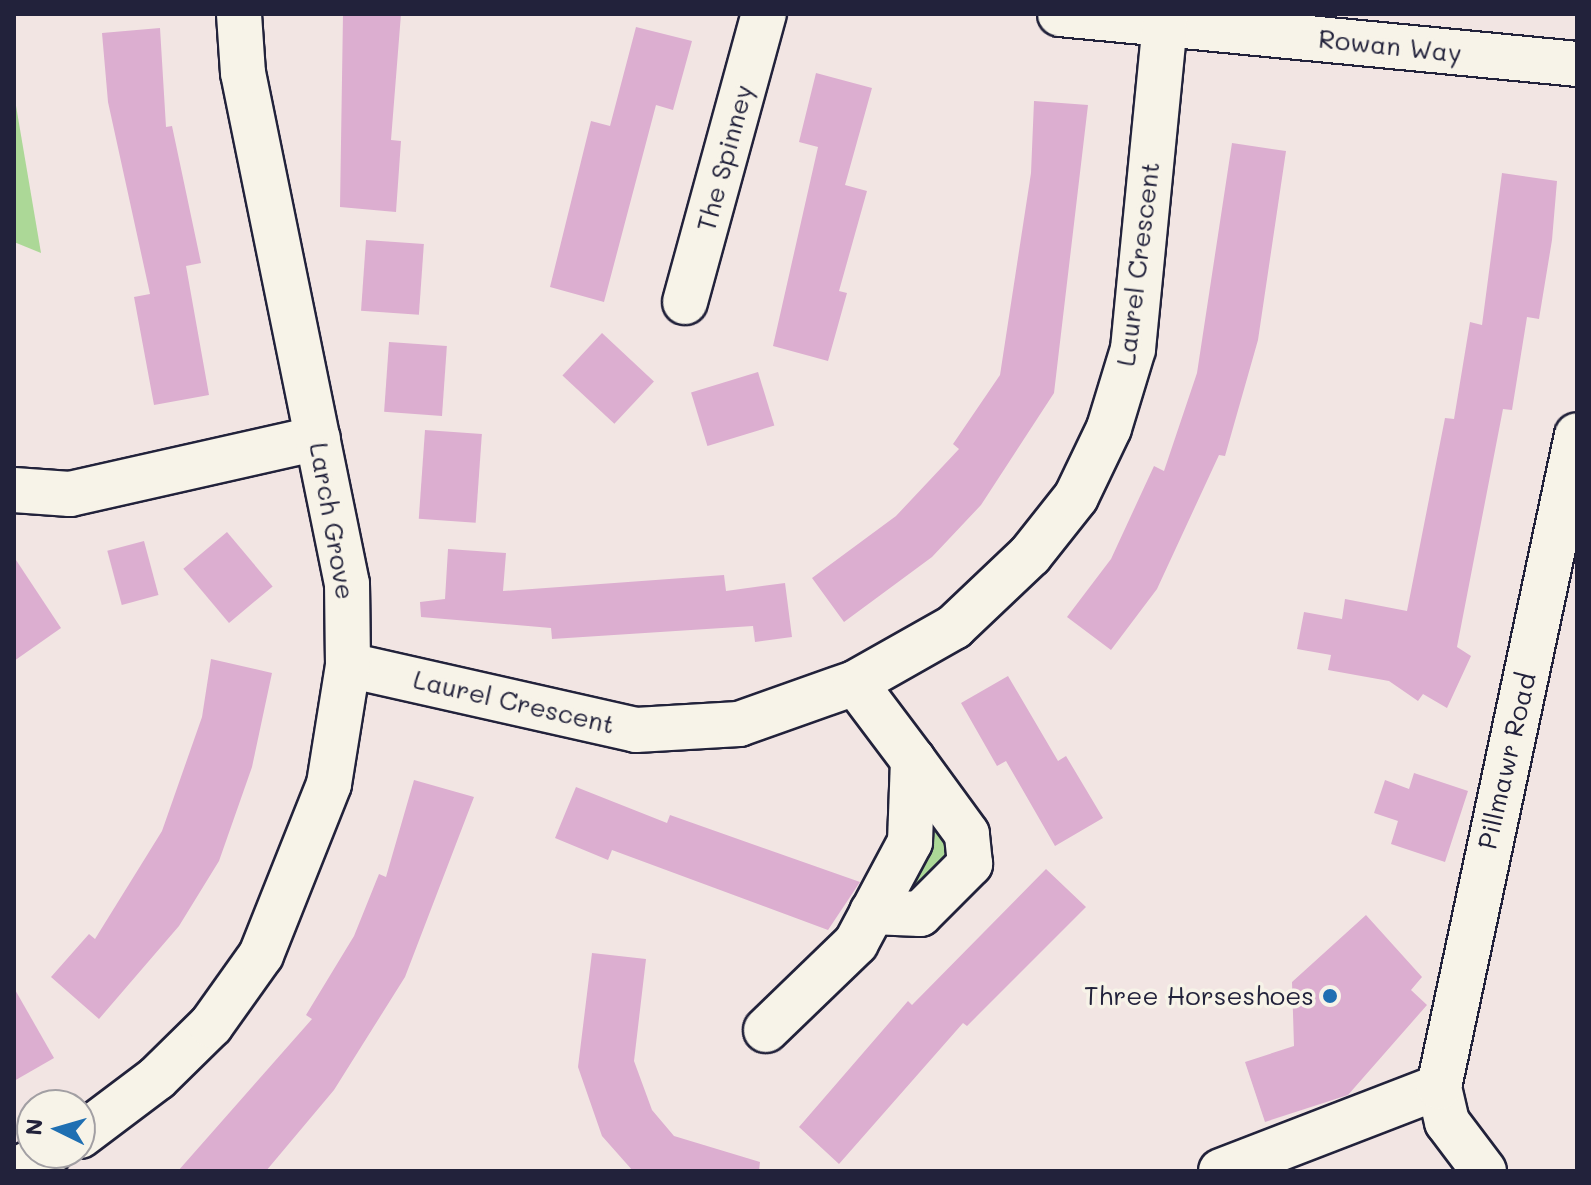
<!DOCTYPE html>
<html>
<head>
<meta charset="utf-8">
<style>
	body { margin:0 }
	#map { position:relative; width:1591px; height:1185px; overflow:hidden; background:#f2e5e3; font-family:Mali,sans-serif }
	div>[style] { position:absolute }
	.green>* { inset:0; background:#acd897 }
	.building>* { inset:0; background:#dcaed0; transform-origin:0 0 }
	.roads { filter:drop-shadow(2px 0 #22223b) drop-shadow(-2px 0 #22223b) drop-shadow(0 2px #22223b) drop-shadow(0 -2px #22223b) }
	.minor>* { height:44px; margin:-22px; padding:0 22px; transform-origin:22px; border-radius:22px; background:#f7f3e8 }
	.dots>* { width:22px; height:22px; translate:-50% -50%; box-sizing:border-box; border:4px solid #f7f3e8; border-radius:50% }
	span { translate:-50% -50%; white-space:nowrap; text-align:center; line-height:1.15; -webkit-text-stroke:7px #f7f3e8; paint-order:stroke }
	.street-label { font-size:26px; color:#22223b }
	.poi-label { font-size:26px; color:#22223b }
	.right { translate:-100% -50%; text-align:right }
	.frame { position:absolute; inset:0; border:16px solid #22223b; pointer-events:none }
	.north { position:absolute; left:16px; top:1089px; width:80px; height:80px; box-sizing:border-box; background:#f7f3e8; border:2px solid #a29fa3; border-radius:50%; rotate:275deg; font-size:22px; font-weight:700; line-height:32px; text-align:center; color:#22223b }
	.north::after { content:''; display:block; margin:auto; width:28px; height:36px; background:#1f6fb2; clip-path:polygon(50% 0,100% 100%,50% 72%,0 100%) }
</style>
</head>
<body>
<div id="map">
	<div class="green">
		<div style="clip-path:polygon(14px 94px,41px 253px,14px 242px)"></div>
		<div style="clip-path:polygon(919px 804px,956px 853px,912px 900px,892px 890px)"></div>
	</div>
	<div class="building">
		<div style="clip-path:polygon(343px 14px,401px 14px,391px 140px,401px 141px,396px 212px,340px 207px)"></div>
		<div style="clip-path:polygon(636px 27px,692px 41px,673px 110px,656px 105px,604px 302px,550px 287px,591px 121px,610px 126px)"></div>
		<div style="clip-path:polygon(160px 28px,166px 127px,172px 126px,201px 263px,186px 266px,209px 395px,154px 405px,134px 297px,150px 294px,108px 102px,102px 33px)"></div>
		<div style="clip-path:polygon(816px 73px,872px 88px,845px 185px,867px 191px,839px 291px,847px 293px,828px 361px,773px 346px,818px 147px,799px 142px)"></div>
		<div style="clip-path:polygon(1034px 101px,1088px 105px,1054px 393px,981px 505px,932px 557px,844px 622px,812px 578px,896px 516px,959px 449px,953px 444px,1000px 375px,1031px 173px)"></div>
		<div style="clip-path:polygon(1232px 143px,1286px 151px,1258px 340px,1225px 456px,1219px 455px,1157px 589px,1111px 650px,1067px 617px,1111px 559px,1154px 466px,1164px 471px,1197px 373px)"></div>
		<div style="clip-path:polygon(1502px 173px,1557px 181px,1552px 240px,1539px 319px,1527px 317px,1512px 410px,1503px 409px,1457px 647px,1471px 656px,1447px 708px,1423px 694px,1418px 701px,1389px 681px,1328px 670px,1331px 655px,1297px 649px,1304px 612px,1342px 619px,1345px 599px,1407px 611px,1445px 418px,1454px 419px,1470px 322px,1482px 325px)"></div>
		<div style="left:366px;top:240px;width:58px;height:71px;rotate:4deg"></div>
		<div style="left:602px;top:333px;width:71px;height:58px;rotate:43deg"></div>
		<div style="left:389px;top:342px;width:58px;height:70px;rotate:4deg"></div>
		<div style="left:758px;top:372px;width:56px;height:70px;rotate:73deg"></div>
		<div style="left:425px;top:430px;width:57px;height:89px;rotate:4deg"></div>
		<div style="left:227px;top:532px;width:71px;height:57px;rotate:50deg"></div>
		<div style="left:144px;top:541px;width:56px;height:38px;rotate:75deg"></div>
		<div style="clip-path:polygon(448px 549px,506px 553px,503px 591px,724px 575px,726px 591px,785px 583px,792px 637px,755px 642px,753px 626px,552px 639px,551px 628px,421px 617px,420px 602px,445px 599px)"></div>
		<div style="clip-path:polygon(14px 557px,61px 628px,14px 661px)"></div>
		<div style="clip-path:polygon(211px 659px,272px 673px,252px 767px,219px 861px,179px 926px,99px 1019px,51px 977px,89px 934px,95px 939px,162px 831px,202px 717px)"></div>
		<div style="clip-path:polygon(1008px 676px,1058px 761px,1066px 756px,1103px 818px,1055px 846px,1006px 761px,997px 766px,961px 703px)"></div>
		<div style="clip-path:polygon(1414px 773px,1468px 791px,1445px 862px,1391px 844px,1398px 821px,1374px 813px,1385px 780px,1409px 789px)"></div>
		<div style="clip-path:polygon(414px 780px,474px 797px,405px 977px,334px 1090px,266px 1171px,178px 1171px,312px 1019px,306px 1015px,354px 936px,379px 874px,386px 877px)"></div>
		<div style="clip-path:polygon(576px 787px,667px 823px,670px 815px,860px 882px,828px 930px,612px 850px,608px 860px,555px 838px)"></div>
		<div style="clip-path:polygon(1046px 869px,1086px 907px,967px 1026px,963px 1023px,839px 1164px,799px 1127px,908px 1001px,912px 1005px)"></div>
		<div style="clip-path:polygon(1366px 915px,1422px 977px,1411px 990px,1427px 1005px,1348px 1095px,1265px 1122px,1245px 1062px,1294px 1046px,1292px 982px)"></div>
		<div style="clip-path:polygon(592px 953px,646px 959px,634px 1061px,652px 1110px,674px 1136px,760px 1162px,759px 1171px,633px 1171px,602px 1136px,578px 1067px)"></div>
		<div style="clip-path:polygon(14px 988px,54px 1058px,14px 1081px)"></div>
	</div>
	<div class="roads">
		<div class="minor">
			<div style="left:1060px;top:14px;width:519px;rotate:5.52deg"></div>
			<div style="left:685px;top:302px;width:299px;rotate:-74.7deg"></div>
			<div style="left:14px;top:490px;width:56px;rotate:4.1deg"></div>
			<div style="left:70px;top:494px;width:254px;rotate:-12.7deg"></div>
			<div style="left:348px;top:665px;width:295px;rotate:12.7deg"></div>
			<div style="left:636px;top:730px;width:103px;rotate:-3.3deg"></div>
			<div style="left:739px;top:724px;width:123px;rotate:-19.5deg"></div>
			<div style="left:855px;top:683px;width:114px;rotate:-29.5deg"></div>
			<div style="left:954px;top:627px;width:105px;rotate:-43.5deg"></div>
			<div style="left:1030px;top:555px;width:74px;rotate:-51.6deg"></div>
			<div style="left:1076px;top:497px;width:76px;rotate:-64.4deg"></div>
			<div style="left:1109px;top:428px;width:83px;rotate:-73.1deg"></div>
			<div style="left:1133px;top:349px;width:327px;rotate:-84.4deg"></div>
			<div style="left:872px;top:912px;width:48px;rotate:2.4deg"></div>
			<div style="left:920px;top:914px;width:71px;rotate:-45deg"></div>
			<div style="left:970px;top:864px;width:30px;rotate:-96deg"></div>
			<div style="left:967px;top:834px;width:92px;rotate:-126.1deg"></div>
			<div style="left:766px;top:1030px;width:125px;rotate:-44deg"></div>
			<div style="left:856px;top:943px;width:115px;rotate:-61.9deg"></div>
			<div style="left:910px;top:842px;width:82px;rotate:-87.9deg"></div>
			<div style="left:913px;top:760px;width:96px;rotate:-127deg"></div>
			<div style="left:80px;top:1136px;width:96px;rotate:-37deg"></div>
			<div style="left:157px;top:1078px;width:76px;rotate:-44.5deg"></div>
			<div style="left:211px;top:1025px;width:86px;rotate:-54.5deg"></div>
			<div style="left:261px;top:955px;width:184px;rotate:-68.3deg"></div>
			<div style="left:329px;top:784px;width:121px;rotate:-80.9deg"></div>
			<div style="left:348px;top:665px;width:81px;rotate:-90.7deg"></div>
			<div style="left:347px;top:584px;width:521px;rotate:-101.5deg"></div>
			<div style="left:243px;top:73px;width:59px;rotate:-93.9deg"></div>
			<div style="left:14px;top:1171px;width:39px;rotate:-27deg"></div>
			<div style="left:1221px;top:1171px;width:234px;rotate:-21.1deg"></div>
			<div style="left:1484px;top:1171px;width:61px;rotate:-127.1deg"></div>
			<div style="left:1447px;top:1122px;width:36px;rotate:-103deg"></div>
			<div style="left:1439px;top:1087px;width:666px;rotate:-78.05deg"></div>
		</div>
	</div>
	<div class="dots">
		<div style="left:1330px;top:996px;background:#1f6fb2"></div>
	</div>
	<div class="street-label">
		<span style="left:1390px;top:46px;rotate:6deg">Rowan Way</span>
		<span style="left:725px;top:158px;rotate:-75deg">The Spinney</span>
		<span style="left:1138px;top:264px;rotate:-83deg">Laurel Crescent</span>
		<span style="left:332px;top:521px;rotate:80deg">Larch Grove</span>
		<span style="left:514px;top:702px;rotate:13deg">Laurel Crescent</span>
		<span style="left:1507px;top:761px;rotate:-77deg">Pillmawr Road</span>
	</div>
	<div class="poi-label">
		<span class="right" style="left:1314px;top:996px">Three Horseshoes</span>
	</div>
	<div class="frame"></div>
	<div class="north">N</div>
</div>
</body>
</html>
